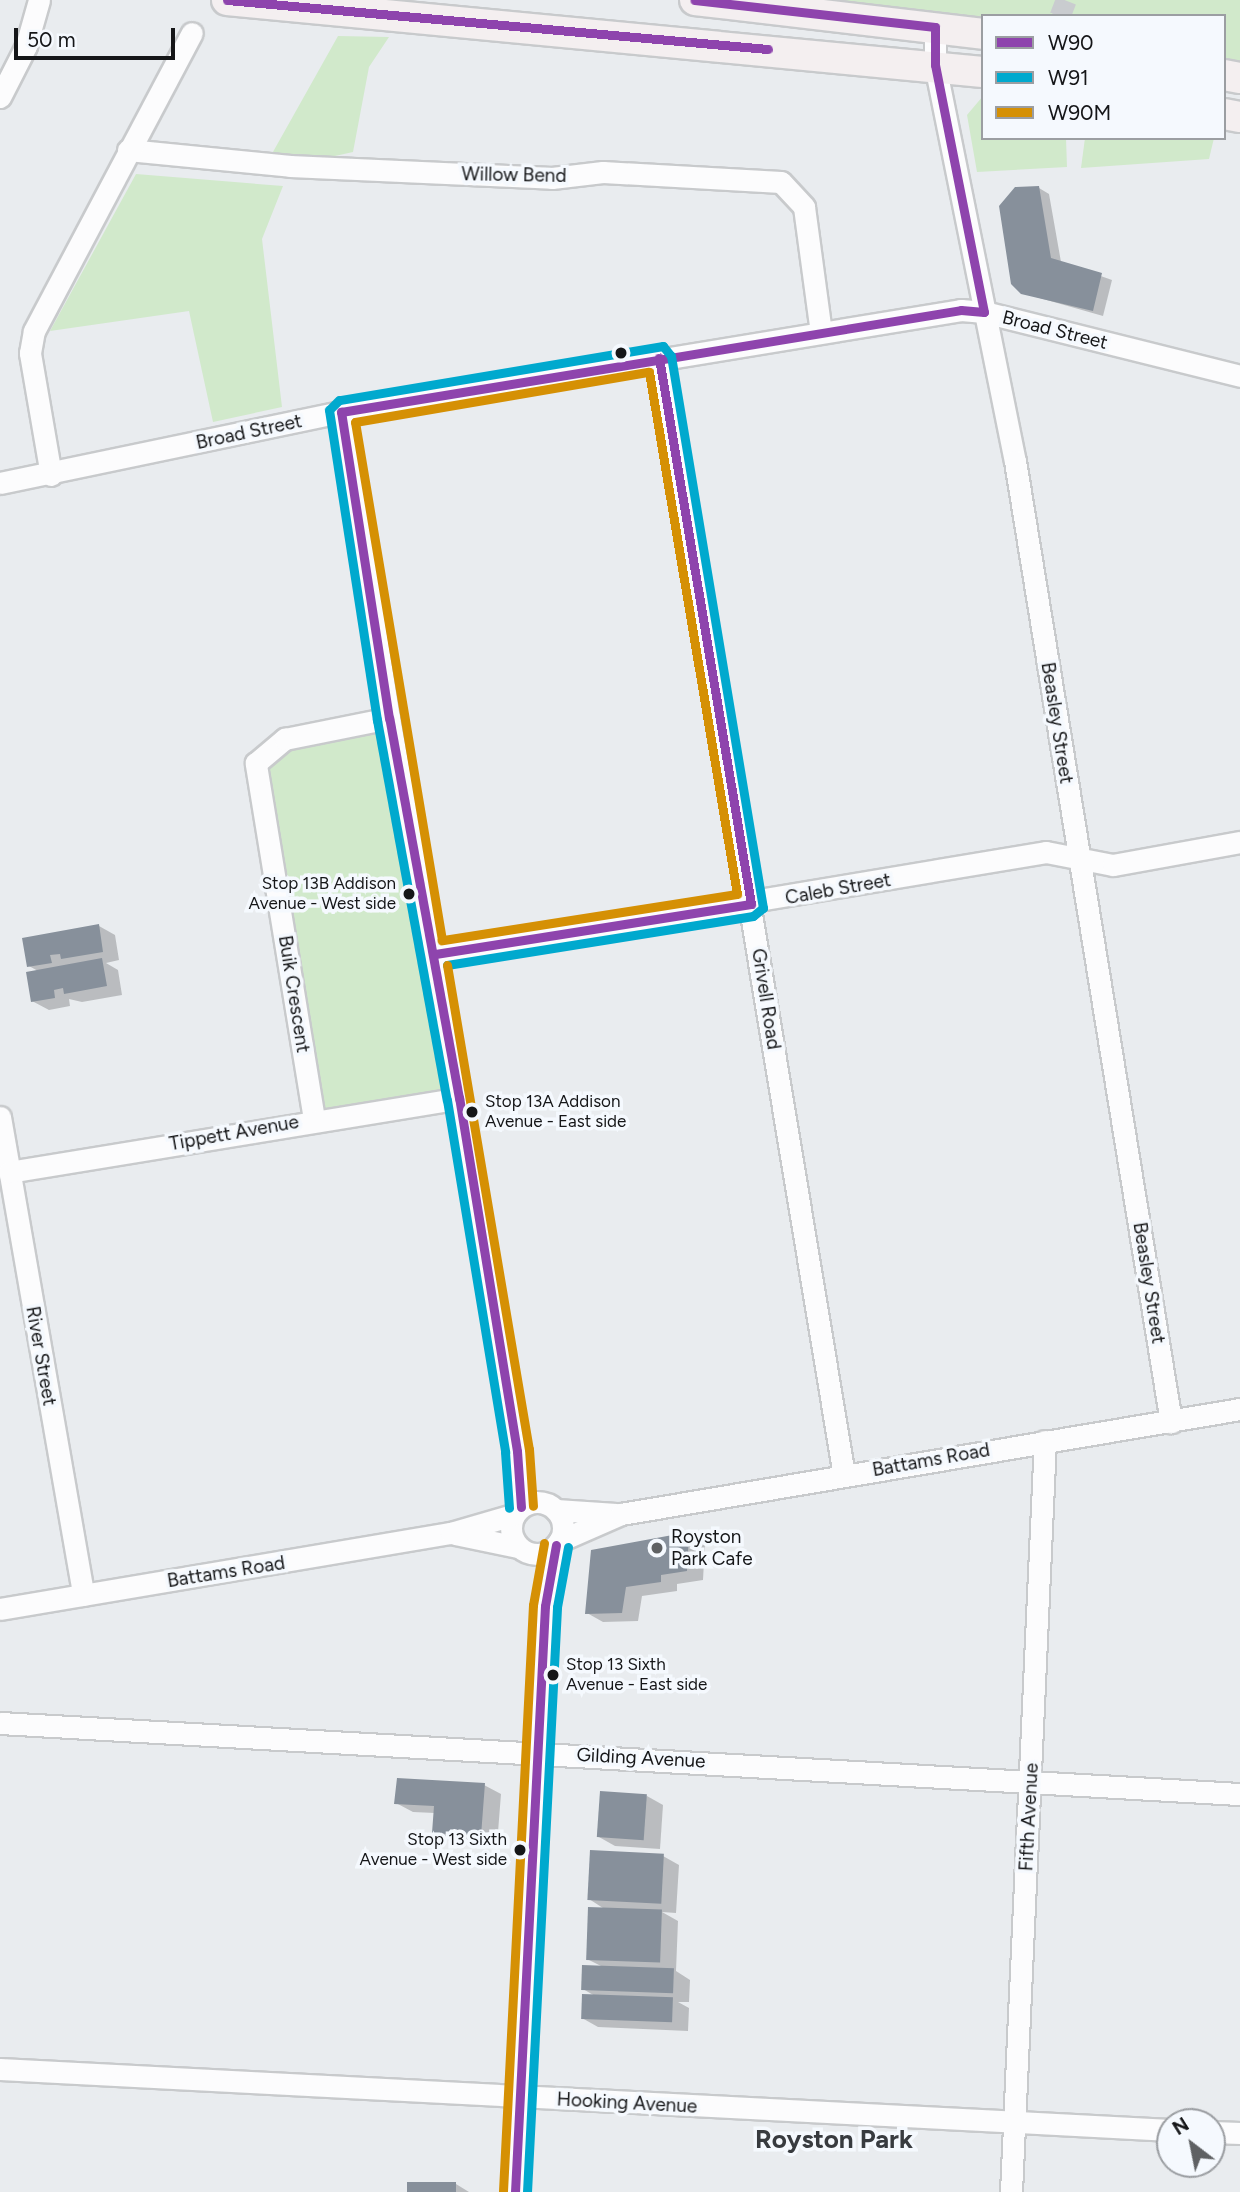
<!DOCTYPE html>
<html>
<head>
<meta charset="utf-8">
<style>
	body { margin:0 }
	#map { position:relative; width:1240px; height:2192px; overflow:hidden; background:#e9ecef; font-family:Figtree,sans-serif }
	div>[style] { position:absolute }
	.green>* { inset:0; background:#d1e9cb }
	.shadow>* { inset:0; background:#0003 }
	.building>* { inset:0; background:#87909b; transform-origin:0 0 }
	.minor-tunnel>* { height:21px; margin-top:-10.5px; transform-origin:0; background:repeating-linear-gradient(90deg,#c9cccf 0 21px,transparent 0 31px) }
	.roads { filter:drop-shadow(2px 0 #c8cacc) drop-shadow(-2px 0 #c8cacc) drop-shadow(0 2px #c8cacc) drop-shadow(0 -2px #c8cacc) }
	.minor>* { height:21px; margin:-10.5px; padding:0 10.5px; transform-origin:10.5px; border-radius:10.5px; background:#fcfcfd }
	.minor>.ring { margin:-10.5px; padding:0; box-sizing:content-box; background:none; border:21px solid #fcfcfd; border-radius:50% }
	.highway>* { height:30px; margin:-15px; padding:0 15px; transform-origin:15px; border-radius:15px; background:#f4eff0 }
	.bus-1>* { height:9px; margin:-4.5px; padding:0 4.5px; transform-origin:4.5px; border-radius:4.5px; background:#8e44ad }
	.bus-2>* { height:9px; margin:-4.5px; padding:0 4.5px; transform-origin:4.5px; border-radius:4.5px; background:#00a9ce }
	.bus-3>* { height:9px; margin:-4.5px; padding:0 4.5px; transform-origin:4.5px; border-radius:4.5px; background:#d59004 }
	.dots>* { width:19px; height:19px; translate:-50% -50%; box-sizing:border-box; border:4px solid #f5f9fe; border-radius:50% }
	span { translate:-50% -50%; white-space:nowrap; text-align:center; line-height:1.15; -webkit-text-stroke:7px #f5f9fe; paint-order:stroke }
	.bus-label { font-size:17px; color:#151618 }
	.right { translate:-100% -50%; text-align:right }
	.left { translate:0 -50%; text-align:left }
	.street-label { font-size:19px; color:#151618 }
	.poi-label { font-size:19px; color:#151618 }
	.district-label { font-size:26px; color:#383b3f; font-weight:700 }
	.legend { position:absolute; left:981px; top:14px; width:245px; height:126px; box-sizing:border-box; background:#f5f9fe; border:2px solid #9b9ea2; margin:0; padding:9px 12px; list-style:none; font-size:21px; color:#151618 }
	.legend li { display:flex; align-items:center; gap:14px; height:35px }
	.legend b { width:35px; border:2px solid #9b9ea2 }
	.north { position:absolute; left:1156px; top:2108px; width:70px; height:70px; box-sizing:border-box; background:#f5f9fe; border:2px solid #9b9ea2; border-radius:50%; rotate:328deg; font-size:19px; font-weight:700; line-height:28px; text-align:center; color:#151618 }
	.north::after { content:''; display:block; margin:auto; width:24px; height:32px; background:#5f6163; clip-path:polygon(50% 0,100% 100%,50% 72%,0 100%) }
	.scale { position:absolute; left:14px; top:28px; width:161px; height:32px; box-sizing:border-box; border:4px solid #151618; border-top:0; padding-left:9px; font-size:21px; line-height:24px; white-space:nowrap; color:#151618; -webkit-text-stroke:5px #f5f9fe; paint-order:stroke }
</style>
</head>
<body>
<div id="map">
	<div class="green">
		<div style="clip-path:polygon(695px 0,1240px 0,1240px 78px,1224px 75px,1224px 16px,983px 16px,983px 34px)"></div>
		<div style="clip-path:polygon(338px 36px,389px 37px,369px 67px,353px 152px,308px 162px,269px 159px)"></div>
		<div style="clip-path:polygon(983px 96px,983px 138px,1066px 138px,1067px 167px,977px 172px,967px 115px)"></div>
		<div style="clip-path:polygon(1085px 138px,1214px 138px,1209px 159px,1081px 168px)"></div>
		<div style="clip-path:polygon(136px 174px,283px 186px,262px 239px,282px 407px,213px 422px,189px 311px,50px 331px)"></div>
		<div style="clip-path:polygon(389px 718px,459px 1098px,314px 1119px,256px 763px,268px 749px)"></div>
	</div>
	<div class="shadow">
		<div style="clip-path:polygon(1039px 188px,1049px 194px,1061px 262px,1112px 280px,1103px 316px,1022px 293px)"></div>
		<div style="clip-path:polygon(99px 926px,115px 935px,119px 960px,106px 963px,118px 970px,122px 995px,82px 1002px,69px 999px,70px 1006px,49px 1010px,32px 1001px,38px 971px,29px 966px)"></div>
		<div style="clip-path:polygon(689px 1534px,705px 1543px,703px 1580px,677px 1584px,677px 1591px,642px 1596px,638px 1621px,603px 1622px,587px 1613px,593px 1552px)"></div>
		<div style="clip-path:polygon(484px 1785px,501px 1794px,497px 1845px,450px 1841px,434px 1832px,435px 1813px,413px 1812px,396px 1803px)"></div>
		<div style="clip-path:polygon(647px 1796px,663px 1805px,660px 1849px,615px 1846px,599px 1837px)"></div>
		<div style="clip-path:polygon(663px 1856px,679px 1865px,676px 1913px,662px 1912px,678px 1921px,676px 1971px,690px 1980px,689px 2002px,678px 2002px,689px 2008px,688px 2031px,598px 2027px,582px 2018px,595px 1996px,583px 1989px,603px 1967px,587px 1959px,606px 1910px,589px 1899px)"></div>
		<div style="clip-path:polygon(456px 2184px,469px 2192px,409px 2192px)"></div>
	</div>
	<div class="building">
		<div style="clip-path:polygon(1039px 186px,1051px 258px,1102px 273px,1093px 311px,1021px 294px,1011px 284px,999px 206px,1015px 187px)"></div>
		<div style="clip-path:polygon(99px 924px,103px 952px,61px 959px,60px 954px,50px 955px,52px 963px,27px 967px,22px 938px)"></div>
		<div style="clip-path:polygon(102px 958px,107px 986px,64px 994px,63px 988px,54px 990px,55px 998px,31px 1002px,26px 972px)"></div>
		<div style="clip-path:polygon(689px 1532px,687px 1571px,661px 1575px,661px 1582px,626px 1587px,622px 1613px,585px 1614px,591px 1550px)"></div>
		<div style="clip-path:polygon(397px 1778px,485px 1783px,481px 1836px,432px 1833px,434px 1806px,394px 1804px)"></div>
		<div style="left:600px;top:1791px;width:47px;height:46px;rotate:4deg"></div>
		<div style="left:590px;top:1850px;width:74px;height:50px;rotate:3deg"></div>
		<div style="left:588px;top:1907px;width:74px;height:53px;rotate:2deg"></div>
		<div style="left:582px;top:1965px;width:92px;height:25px;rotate:2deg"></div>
		<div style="left:582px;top:1994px;width:91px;height:25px;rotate:2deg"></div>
		<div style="left:407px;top:2182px;width:49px;height:10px"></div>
	</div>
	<div class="minor-tunnel">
		<div style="left:1060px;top:16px;width:17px;rotate:-69deg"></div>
	</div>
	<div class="roads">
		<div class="minor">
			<div style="left:935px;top:27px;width:38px;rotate:90deg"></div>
			<div style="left:935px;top:65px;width:404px;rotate:78.6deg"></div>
			<div style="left:1015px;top:461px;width:974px;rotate:80.78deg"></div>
			<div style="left:0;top:97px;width:57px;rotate:-63deg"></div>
			<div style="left:26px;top:46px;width:48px;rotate:-74.2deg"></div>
			<div style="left:128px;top:150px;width:163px;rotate:5.6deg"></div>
			<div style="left:290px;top:166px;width:262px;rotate:2.6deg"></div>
			<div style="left:552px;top:178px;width:51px;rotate:-6.7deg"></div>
			<div style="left:603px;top:172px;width:178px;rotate:3.2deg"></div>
			<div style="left:781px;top:182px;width:34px;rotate:47deg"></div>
			<div style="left:804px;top:207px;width:126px;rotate:82.3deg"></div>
			<div style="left:659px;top:358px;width:1132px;rotate:80.6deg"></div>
			<div style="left:341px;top:412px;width:310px;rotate:81.1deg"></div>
			<div style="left:389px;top:718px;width:386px;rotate:79.6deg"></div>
			<div style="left:459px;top:1098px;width:358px;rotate:80.7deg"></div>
			<div style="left:517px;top:1451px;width:56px;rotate:85.9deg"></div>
			<div style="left:51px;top:475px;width:124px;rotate:-99.8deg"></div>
			<div style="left:30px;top:353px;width:22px;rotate:-80deg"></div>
			<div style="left:34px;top:331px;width:337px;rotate:-62.1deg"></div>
			<div style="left:0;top:483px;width:348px;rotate:-11.8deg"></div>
			<div style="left:341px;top:412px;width:628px;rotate:-9.34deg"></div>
			<div style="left:961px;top:310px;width:23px;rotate:5deg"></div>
			<div style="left:984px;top:312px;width:264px;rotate:14deg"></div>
			<div style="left:435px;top:954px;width:619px;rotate:-9.48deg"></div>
			<div style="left:1046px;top:852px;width:68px;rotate:11deg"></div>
			<div style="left:1113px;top:865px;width:129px;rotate:-10.3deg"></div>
			<div style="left:0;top:1117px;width:485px;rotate:80.1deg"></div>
			<div style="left:314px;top:1119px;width:361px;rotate:-99.3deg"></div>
			<div style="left:256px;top:763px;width:38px;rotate:-40deg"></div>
			<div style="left:285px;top:739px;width:106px;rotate:-11.4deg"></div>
			<div style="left:9px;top:1172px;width:456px;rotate:-9.3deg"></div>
			<div class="ring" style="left:511px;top:1502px;width:31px;height:31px"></div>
			<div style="left:556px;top:1510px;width:60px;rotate:3.8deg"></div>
			<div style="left:455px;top:1534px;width:64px;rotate:11.7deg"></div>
			<div style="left:559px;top:1541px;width:68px;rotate:-23.5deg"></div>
			<div style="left:621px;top:1514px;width:628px;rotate:-9.63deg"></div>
			<div style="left:0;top:1609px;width:457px;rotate:-9.6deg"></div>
			<div style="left:451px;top:1533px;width:65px;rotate:-16.2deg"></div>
			<div style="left:0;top:1723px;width:1242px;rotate:3.28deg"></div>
			<div style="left:0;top:2069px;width:1172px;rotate:2.98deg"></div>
			<div style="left:1212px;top:2132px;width:28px;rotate:2deg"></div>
			<div style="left:515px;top:2192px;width:587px;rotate:-87.07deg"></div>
			<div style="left:545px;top:1606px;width:62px;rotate:-79.8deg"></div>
			<div style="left:1011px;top:2192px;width:752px;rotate:-87.41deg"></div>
		</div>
		<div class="highway">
			<div style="left:227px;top:0;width:759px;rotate:5.44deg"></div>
			<div style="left:695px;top:0;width:290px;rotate:6.7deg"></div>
			<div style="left:1224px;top:75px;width:16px;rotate:11deg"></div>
			<div style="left:1224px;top:114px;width:16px;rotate:11deg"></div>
		</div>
	</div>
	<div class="bus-1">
		<div style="left:227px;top:0;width:543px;rotate:5.18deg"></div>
		<div style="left:435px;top:954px;width:320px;rotate:-9deg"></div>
		<div style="left:751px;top:904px;width:554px;rotate:-99.56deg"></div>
		<div style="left:521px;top:1507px;width:56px;rotate:-94.1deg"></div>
		<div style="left:517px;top:1451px;width:358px;rotate:-99.3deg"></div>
		<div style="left:459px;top:1098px;width:386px;rotate:-100.4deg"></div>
		<div style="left:389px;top:718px;width:310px;rotate:-98.9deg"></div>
		<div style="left:341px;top:412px;width:628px;rotate:-9.34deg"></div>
		<div style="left:961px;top:310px;width:23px;rotate:5deg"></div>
		<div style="left:984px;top:312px;width:252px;rotate:-101.2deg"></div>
		<div style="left:935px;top:65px;width:38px;rotate:-90deg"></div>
		<div style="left:935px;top:27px;width:242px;rotate:-173.6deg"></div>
		<div style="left:515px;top:2192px;width:587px;rotate:-87.07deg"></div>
		<div style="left:545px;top:1606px;width:62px;rotate:-79.8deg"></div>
	</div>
	<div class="bus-2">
		<div style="left:447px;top:965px;width:310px;rotate:-9.1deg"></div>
		<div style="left:753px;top:916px;width:13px;rotate:-39deg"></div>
		<div style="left:763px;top:908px;width:560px;rotate:-99.46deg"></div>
		<div style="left:671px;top:356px;width:13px;rotate:-129deg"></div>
		<div style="left:663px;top:346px;width:328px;rotate:170.5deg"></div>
		<div style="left:339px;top:400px;width:14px;rotate:135deg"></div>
		<div style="left:329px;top:410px;width:314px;rotate:81.2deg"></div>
		<div style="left:377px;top:720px;width:386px;rotate:79.6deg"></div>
		<div style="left:447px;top:1100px;width:357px;rotate:80.6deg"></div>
		<div style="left:505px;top:1452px;width:56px;rotate:85.9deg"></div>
		<div style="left:527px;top:2192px;width:586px;rotate:-87.06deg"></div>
		<div style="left:557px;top:1607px;width:61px;rotate:-79.6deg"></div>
	</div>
	<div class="bus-3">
		<div style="left:649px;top:372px;width:529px;rotate:80.43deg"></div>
		<div style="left:737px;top:894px;width:299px;rotate:171.1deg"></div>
		<div style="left:442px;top:940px;width:525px;rotate:-99.53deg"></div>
		<div style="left:355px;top:422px;width:298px;rotate:-9.7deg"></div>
		<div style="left:447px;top:965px;width:491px;rotate:80.4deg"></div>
		<div style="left:529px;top:1449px;width:57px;rotate:86deg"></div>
		<div style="left:503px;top:2191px;width:587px;rotate:-87.07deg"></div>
		<div style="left:533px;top:1605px;width:63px;rotate:-79.9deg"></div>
	</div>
	<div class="dots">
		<div style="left:621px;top:353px;background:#151618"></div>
		<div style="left:409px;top:894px;background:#151618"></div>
		<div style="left:472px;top:1112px;background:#151618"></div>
		<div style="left:657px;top:1548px;background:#5f6163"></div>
		<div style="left:553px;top:1675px;background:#151618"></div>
		<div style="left:520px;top:1850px;background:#151618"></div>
	</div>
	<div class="bus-label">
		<span class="right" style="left:396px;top:894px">Stop 13B Addison<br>Avenue - West side</span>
		<span class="left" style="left:485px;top:1112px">Stop 13A Addison<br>Avenue - East side</span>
		<span class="left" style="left:566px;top:1675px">Stop 13 Sixth<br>Avenue - East side</span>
		<span class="right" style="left:507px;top:1850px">Stop 13 Sixth<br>Avenue - West side</span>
	</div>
	<div class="street-label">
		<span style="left:514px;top:175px;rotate:1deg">Willow Bend</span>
		<span style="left:1055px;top:330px;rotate:14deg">Broad Street</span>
		<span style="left:249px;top:432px;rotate:-12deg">Broad Street</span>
		<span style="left:1057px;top:723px;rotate:81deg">Beasley Street</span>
		<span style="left:838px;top:889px;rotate:-10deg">Caleb Street</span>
		<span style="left:294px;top:994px;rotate:81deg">Buik Crescent</span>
		<span style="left:766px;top:999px;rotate:81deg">Grivell Road</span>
		<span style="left:234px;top:1133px;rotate:-10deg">Tippett Avenue</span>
		<span style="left:1149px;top:1283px;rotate:81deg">Beasley Street</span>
		<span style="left:41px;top:1356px;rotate:80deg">River Street</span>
		<span style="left:931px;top:1460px;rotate:-10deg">Battams Road</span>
		<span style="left:226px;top:1572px;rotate:-9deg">Battams Road</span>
		<span style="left:641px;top:1758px;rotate:3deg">Gilding Avenue</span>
		<span style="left:1029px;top:1817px;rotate:-87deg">Fifth Avenue</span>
		<span style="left:627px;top:2103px;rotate:3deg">Hooking Avenue</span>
	</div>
	<div class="poi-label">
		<span class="left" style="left:671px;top:1548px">Royston<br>Park Cafe</span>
	</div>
	<div class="district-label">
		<span style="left:834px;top:2140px">Royston Park</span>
	</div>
	<ul class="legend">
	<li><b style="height:9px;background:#8e44ad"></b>W90</li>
	<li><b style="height:9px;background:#00a9ce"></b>W91</li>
	<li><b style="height:9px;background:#d59004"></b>W90M</li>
	</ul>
	<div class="north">N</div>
	<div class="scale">50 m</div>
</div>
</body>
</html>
